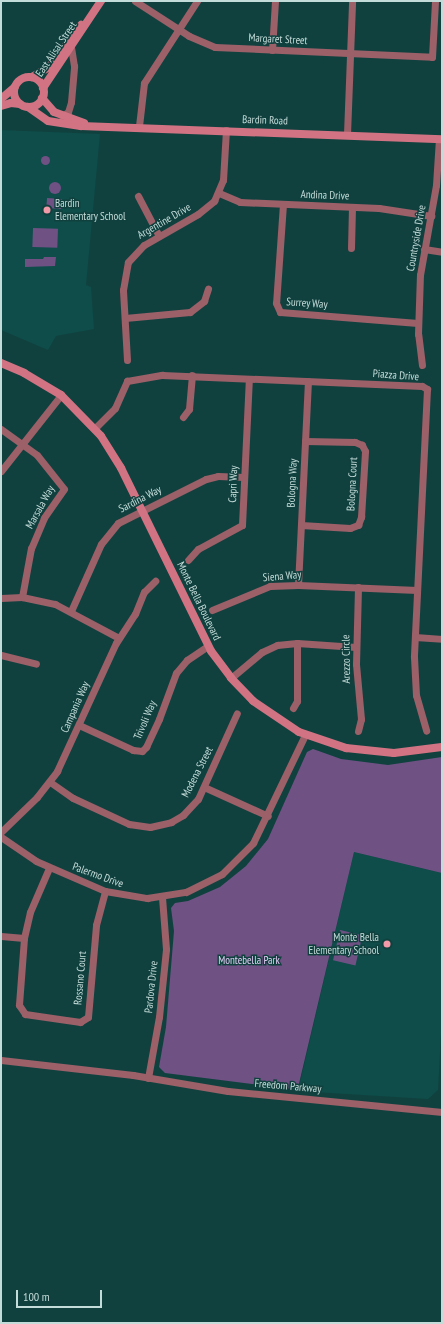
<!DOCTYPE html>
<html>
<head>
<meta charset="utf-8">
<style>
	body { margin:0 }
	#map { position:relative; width:443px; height:1324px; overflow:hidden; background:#11413f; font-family:"PT Sans Narrow",sans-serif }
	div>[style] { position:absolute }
	.built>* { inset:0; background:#0e4d4a }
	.green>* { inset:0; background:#6f5184; transform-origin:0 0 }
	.round { border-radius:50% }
	.street>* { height:7px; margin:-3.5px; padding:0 3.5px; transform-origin:3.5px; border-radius:3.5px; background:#9c6069 }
	.secondary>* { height:8px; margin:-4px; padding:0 4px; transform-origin:4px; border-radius:4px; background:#d27383 }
	.secondary>.ring { margin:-4px; padding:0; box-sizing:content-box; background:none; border:8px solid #d27383; border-radius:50% }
	.dots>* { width:11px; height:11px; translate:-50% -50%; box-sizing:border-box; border:2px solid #11413f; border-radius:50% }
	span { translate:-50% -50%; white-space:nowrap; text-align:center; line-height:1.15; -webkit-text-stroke:3px #11413f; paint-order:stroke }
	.street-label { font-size:11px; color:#c4dcd9 }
	.poi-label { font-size:11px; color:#c4dcd9 }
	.left { translate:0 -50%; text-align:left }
	.right { translate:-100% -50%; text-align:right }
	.park-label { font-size:11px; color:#e4cef6 }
	.frame { position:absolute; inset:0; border:2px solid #c4dcd9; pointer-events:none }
	.scale { position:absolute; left:16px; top:1290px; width:86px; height:18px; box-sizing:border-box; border:2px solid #c4dcd9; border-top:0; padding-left:5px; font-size:12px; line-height:14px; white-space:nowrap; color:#c4dcd9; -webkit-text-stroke:3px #11413f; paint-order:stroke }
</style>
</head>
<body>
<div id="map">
	<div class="built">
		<div style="clip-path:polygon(1px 130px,100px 134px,86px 285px,91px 287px,94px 329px,56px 336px,48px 350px,1px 330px)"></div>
		<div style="clip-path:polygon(354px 852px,442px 873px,442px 1016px,438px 1090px,428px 1099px,298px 1091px)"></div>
	</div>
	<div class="green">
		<div class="round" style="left:40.5px;top:155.5px;width:9px;height:9px"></div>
		<div class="round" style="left:49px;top:182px;width:12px;height:12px"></div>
		<div style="left:47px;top:198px;width:15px;height:10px;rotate:4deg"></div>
		<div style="left:33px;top:228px;width:25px;height:19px;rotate:2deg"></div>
		<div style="clip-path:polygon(44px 257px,56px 257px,55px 266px,25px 267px,25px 259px,43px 259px)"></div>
		<div style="clip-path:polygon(313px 749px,341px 759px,388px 765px,442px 757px,442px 873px,354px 852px,297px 1092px,293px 1089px,165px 1073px,159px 1067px,166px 1027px,174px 931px,171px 908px,175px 903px,188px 901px,220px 887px,246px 866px,268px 839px,307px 752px)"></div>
		<div style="left:340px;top:930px;width:23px;height:31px;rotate:13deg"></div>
	</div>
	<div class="street">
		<div style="left:135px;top:1px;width:64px;rotate:32.9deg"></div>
		<div style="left:189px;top:36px;width:28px;rotate:23deg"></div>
		<div style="left:215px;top:47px;width:217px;rotate:2.6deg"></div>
		<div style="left:432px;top:57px;width:56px;rotate:-86.9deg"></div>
		<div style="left:272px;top:50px;width:49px;rotate:-86.5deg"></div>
		<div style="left:62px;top:116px;width:7px;rotate:-34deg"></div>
		<div style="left:68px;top:112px;width:10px;rotate:-73deg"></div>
		<div style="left:71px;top:102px;width:36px;rotate:-85deg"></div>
		<div style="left:74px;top:66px;width:18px;rotate:-99deg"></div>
		<div style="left:139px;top:126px;width:43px;rotate:-83.4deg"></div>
		<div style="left:144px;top:83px;width:98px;rotate:-57.1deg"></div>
		<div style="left:347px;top:134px;width:133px;rotate:-87.8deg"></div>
		<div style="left:219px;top:193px;width:23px;rotate:23deg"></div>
		<div style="left:240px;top:202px;width:139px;rotate:2.5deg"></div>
		<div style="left:379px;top:208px;width:53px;rotate:8.7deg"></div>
		<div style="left:138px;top:196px;width:45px;rotate:62.3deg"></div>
		<div style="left:283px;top:204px;width:99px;rotate:94deg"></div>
		<div style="left:276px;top:303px;width:10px;rotate:66deg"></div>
		<div style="left:280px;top:312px;width:138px;rotate:4.6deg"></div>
		<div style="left:351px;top:248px;width:41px;rotate:-88.6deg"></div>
		<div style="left:424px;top:249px;width:18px;rotate:9deg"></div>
		<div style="left:125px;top:318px;width:65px;rotate:-5.3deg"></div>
		<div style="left:190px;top:312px;width:18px;rotate:-38deg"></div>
		<div style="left:204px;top:301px;width:13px;rotate:-72deg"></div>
		<div style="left:127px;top:360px;width:70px;rotate:-93.3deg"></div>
		<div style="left:123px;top:290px;width:28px;rotate:-80deg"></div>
		<div style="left:128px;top:262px;width:23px;rotate:-47deg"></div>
		<div style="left:144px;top:245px;width:62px;rotate:-29.9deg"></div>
		<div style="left:198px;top:214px;width:21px;rotate:-39deg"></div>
		<div style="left:214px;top:201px;width:23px;rotate:-67deg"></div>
		<div style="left:223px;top:180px;width:50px;rotate:-86.6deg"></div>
		<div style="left:422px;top:365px;width:31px;rotate:-97deg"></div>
		<div style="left:418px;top:334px;width:59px;rotate:-88.1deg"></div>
		<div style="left:420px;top:275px;width:91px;rotate:-79.9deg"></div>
		<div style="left:436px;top:185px;width:46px;rotate:-86.3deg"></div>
		<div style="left:183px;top:417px;width:10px;rotate:-53deg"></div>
		<div style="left:189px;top:409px;width:34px;rotate:-85deg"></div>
		<div style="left:95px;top:428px;width:28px;rotate:-45deg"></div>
		<div style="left:115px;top:408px;width:30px;rotate:-66deg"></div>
		<div style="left:127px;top:381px;width:36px;rotate:-10deg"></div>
		<div style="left:162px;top:375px;width:260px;rotate:2.4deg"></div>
		<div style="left:422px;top:386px;width:6px;rotate:31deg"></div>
		<div style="left:427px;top:389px;width:268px;rotate:92.8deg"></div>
		<div style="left:414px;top:657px;width:38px;rotate:87deg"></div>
		<div style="left:416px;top:695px;width:37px;rotate:74deg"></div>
		<div style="left:1px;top:429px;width:44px;rotate:35.8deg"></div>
		<div style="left:37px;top:455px;width:43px;rotate:51.5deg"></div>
		<div style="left:64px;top:489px;width:35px;rotate:125deg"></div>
		<div style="left:44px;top:518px;width:33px;rotate:113deg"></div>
		<div style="left:31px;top:548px;width:50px;rotate:100.4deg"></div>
		<div style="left:1px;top:471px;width:97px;rotate:-51.7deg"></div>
		<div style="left:301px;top:525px;width:49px;rotate:3.5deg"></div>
		<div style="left:350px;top:528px;width:9px;rotate:-21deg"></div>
		<div style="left:358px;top:525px;width:9px;rotate:-69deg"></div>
		<div style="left:361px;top:517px;width:66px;rotate:-86.5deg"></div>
		<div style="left:365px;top:451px;width:7px;rotate:-117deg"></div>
		<div style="left:362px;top:445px;width:8px;rotate:-157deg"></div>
		<div style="left:355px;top:442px;width:50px;rotate:-178.9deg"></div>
		<div style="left:188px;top:560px;width:15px;rotate:-48deg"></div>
		<div style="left:198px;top:549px;width:50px;rotate:-28.6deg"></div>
		<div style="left:242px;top:525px;width:146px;rotate:-87.3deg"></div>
		<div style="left:298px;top:585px;width:204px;rotate:-87.2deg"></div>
		<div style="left:1px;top:598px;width:21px;rotate:-3deg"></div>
		<div style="left:22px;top:597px;width:34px;rotate:12deg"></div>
		<div style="left:55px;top:604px;width:72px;rotate:28deg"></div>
		<div style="left:212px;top:610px;width:63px;rotate:-22.5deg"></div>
		<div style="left:270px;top:586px;width:28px;rotate:-2deg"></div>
		<div style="left:298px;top:585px;width:119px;rotate:2.4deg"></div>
		<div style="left:71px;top:611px;width:73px;rotate:-65.9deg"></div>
		<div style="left:101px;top:544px;width:27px;rotate:-51deg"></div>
		<div style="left:118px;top:523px;width:98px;rotate:-26.6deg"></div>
		<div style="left:206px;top:479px;width:12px;rotate:-14deg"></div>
		<div style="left:218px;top:476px;width:26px;rotate:2deg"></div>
		<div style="left:415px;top:637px;width:27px;rotate:4deg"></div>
		<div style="left:1px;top:655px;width:36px;rotate:14deg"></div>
		<div style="left:231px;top:678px;width:40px;rotate:-40deg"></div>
		<div style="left:262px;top:652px;width:17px;rotate:-25deg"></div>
		<div style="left:277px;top:645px;width:20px;rotate:-6deg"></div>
		<div style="left:297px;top:643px;width:59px;rotate:3.9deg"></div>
		<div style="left:293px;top:708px;width:8px;rotate:-60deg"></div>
		<div style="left:297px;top:701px;width:58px;rotate:-90deg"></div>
		<div style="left:79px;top:725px;width:60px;rotate:24.8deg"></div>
		<div style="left:133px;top:750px;width:9px;rotate:6deg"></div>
		<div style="left:142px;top:751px;width:6px;rotate:-45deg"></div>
		<div style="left:146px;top:747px;width:31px;rotate:-65deg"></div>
		<div style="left:159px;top:719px;width:49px;rotate:-69.7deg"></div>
		<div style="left:176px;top:673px;width:17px;rotate:-50deg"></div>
		<div style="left:187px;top:660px;width:25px;rotate:-34deg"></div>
		<div style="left:358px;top:731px;width:12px;rotate:-76deg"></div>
		<div style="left:361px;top:719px;width:55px;rotate:-95.2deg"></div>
		<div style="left:356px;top:664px;width:77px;rotate:-88.5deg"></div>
		<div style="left:50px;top:782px;width:28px;rotate:35deg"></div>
		<div style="left:73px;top:798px;width:62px;rotate:24.9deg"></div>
		<div style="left:129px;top:824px;width:21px;rotate:8deg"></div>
		<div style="left:150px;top:827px;width:22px;rotate:-13deg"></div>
		<div style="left:171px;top:822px;width:14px;rotate:-30deg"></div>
		<div style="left:183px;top:815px;width:22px;rotate:-47deg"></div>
		<div style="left:198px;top:799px;width:94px;rotate:-65.6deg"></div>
		<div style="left:204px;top:787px;width:70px;rotate:24.4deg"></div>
		<div style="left:1px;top:832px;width:50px;rotate:-44.2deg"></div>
		<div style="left:37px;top:797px;width:33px;rotate:-52deg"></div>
		<div style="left:57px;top:771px;width:141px;rotate:-65.3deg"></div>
		<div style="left:116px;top:643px;width:35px;rotate:-57deg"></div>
		<div style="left:135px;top:614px;width:24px;rotate:-68deg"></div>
		<div style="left:144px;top:592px;width:16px;rotate:-45deg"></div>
		<div style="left:1px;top:837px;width:42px;rotate:34.4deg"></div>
		<div style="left:36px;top:861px;width:75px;rotate:23.5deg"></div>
		<div style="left:105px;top:891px;width:43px;rotate:9.5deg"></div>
		<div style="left:147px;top:898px;width:39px;rotate:-9deg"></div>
		<div style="left:186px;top:892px;width:40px;rotate:-26.6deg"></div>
		<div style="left:222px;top:874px;width:44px;rotate:-45deg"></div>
		<div style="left:253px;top:843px;width:120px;rotate:-64.3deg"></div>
		<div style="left:49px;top:868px;width:48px;rotate:113.4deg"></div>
		<div style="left:30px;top:912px;width:27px;rotate:103deg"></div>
		<div style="left:24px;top:938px;width:67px;rotate:94.3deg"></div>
		<div style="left:19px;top:1005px;width:11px;rotate:56deg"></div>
		<div style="left:25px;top:1014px;width:56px;rotate:8.3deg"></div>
		<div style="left:80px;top:1022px;width:9px;rotate:-32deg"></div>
		<div style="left:88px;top:1017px;width:92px;rotate:-85deg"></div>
		<div style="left:96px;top:925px;width:35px;rotate:-75deg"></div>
		<div style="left:1px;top:936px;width:23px;rotate:5deg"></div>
		<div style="left:1px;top:1060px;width:133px;rotate:6.5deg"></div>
		<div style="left:133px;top:1075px;width:96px;rotate:9.6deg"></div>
		<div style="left:228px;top:1091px;width:215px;rotate:5.6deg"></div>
		<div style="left:148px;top:1078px;width:62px;rotate:-79.8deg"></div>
		<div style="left:159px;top:1017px;width:68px;rotate:-84.1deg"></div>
		<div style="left:166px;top:949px;width:52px;rotate:-94.4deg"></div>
	</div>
	<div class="secondary">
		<div style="left:32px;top:77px;width:20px;rotate:-30deg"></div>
		<div style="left:49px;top:67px;width:53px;rotate:-52.7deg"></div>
		<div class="ring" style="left:14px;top:77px;width:22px;height:22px"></div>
		<div style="left:43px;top:88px;width:105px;rotate:-56.3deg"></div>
		<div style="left:42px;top:98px;width:18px;rotate:49deg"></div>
		<div style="left:54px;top:112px;width:32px;rotate:20deg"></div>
		<div style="left:1px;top:99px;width:18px;rotate:-41deg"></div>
		<div style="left:1px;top:106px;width:10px;rotate:-17deg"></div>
		<div style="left:11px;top:103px;width:9px;rotate:6deg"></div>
		<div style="left:28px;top:107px;width:24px;rotate:35deg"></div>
		<div style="left:48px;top:121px;width:33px;rotate:9deg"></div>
		<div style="left:81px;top:126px;width:361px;rotate:2.1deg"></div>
		<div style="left:1px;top:363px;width:25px;rotate:23deg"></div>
		<div style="left:24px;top:373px;width:43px;rotate:30.7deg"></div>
		<div style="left:61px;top:395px;width:57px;rotate:45.7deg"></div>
		<div style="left:101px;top:436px;width:38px;rotate:58deg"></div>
		<div style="left:121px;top:468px;width:204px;rotate:63.8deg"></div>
		<div style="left:211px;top:651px;width:34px;rotate:53deg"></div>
		<div style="left:231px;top:678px;width:32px;rotate:46deg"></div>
		<div style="left:253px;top:701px;width:55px;rotate:34deg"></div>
		<div style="left:299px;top:732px;width:50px;rotate:18.8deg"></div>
		<div style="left:346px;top:748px;width:48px;rotate:5.9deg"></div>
		<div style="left:394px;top:753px;width:48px;rotate:-7.1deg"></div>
	</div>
	<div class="dots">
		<div style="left:47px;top:210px;background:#f39aa8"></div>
		<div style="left:387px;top:944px;background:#f39aa8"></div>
	</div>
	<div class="street-label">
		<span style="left:278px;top:39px;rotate:3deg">Margaret Street</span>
		<span style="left:56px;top:49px;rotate:-56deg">East Alisal Street</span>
		<span style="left:265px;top:120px;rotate:2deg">Bardin Road</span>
		<span style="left:325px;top:195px;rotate:2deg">Andina Drive</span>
		<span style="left:164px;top:221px;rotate:-30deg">Argentine Drive</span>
		<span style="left:416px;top:238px;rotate:-80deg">Countryside Drive</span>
		<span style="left:307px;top:303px;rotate:4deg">Surrey Way</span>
		<span style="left:396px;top:375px;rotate:4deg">Piazza Drive</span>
		<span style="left:292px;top:483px;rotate:-87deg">Bologna Way</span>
		<span style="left:233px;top:484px;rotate:-88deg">Capri Way</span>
		<span style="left:352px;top:484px;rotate:-87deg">Bologna Court</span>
		<span style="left:140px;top:499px;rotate:-27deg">Sardina Way</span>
		<span style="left:40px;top:507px;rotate:-61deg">Marsala Way</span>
		<span style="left:282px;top:576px;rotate:-5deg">Siena Way</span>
		<span style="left:199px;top:601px;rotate:64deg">Monte Bella Boulevard</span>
		<span style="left:346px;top:659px;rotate:-91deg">Arezzo Circle</span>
		<span style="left:75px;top:707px;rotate:-66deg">Campania Way</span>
		<span style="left:145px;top:720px;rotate:-67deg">Trivoli Way</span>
		<span style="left:197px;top:772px;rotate:-63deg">Modena Street</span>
		<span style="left:98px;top:875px;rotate:20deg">Palermo Drive</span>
		<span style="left:80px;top:978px;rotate:-85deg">Rossano Court</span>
		<span style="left:151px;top:987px;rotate:-84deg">Pardova Drive</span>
		<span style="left:288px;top:1086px;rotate:5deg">Freedom Parkway</span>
	</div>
	<div class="poi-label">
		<span class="left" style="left:55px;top:210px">Bardin<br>Elementary School</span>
		<span class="right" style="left:379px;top:944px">Monte Bella<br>Elementary School</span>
	</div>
	<div class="park-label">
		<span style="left:249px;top:960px">Montebella Park</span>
	</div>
	<div class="frame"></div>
	<div class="scale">100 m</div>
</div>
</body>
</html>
